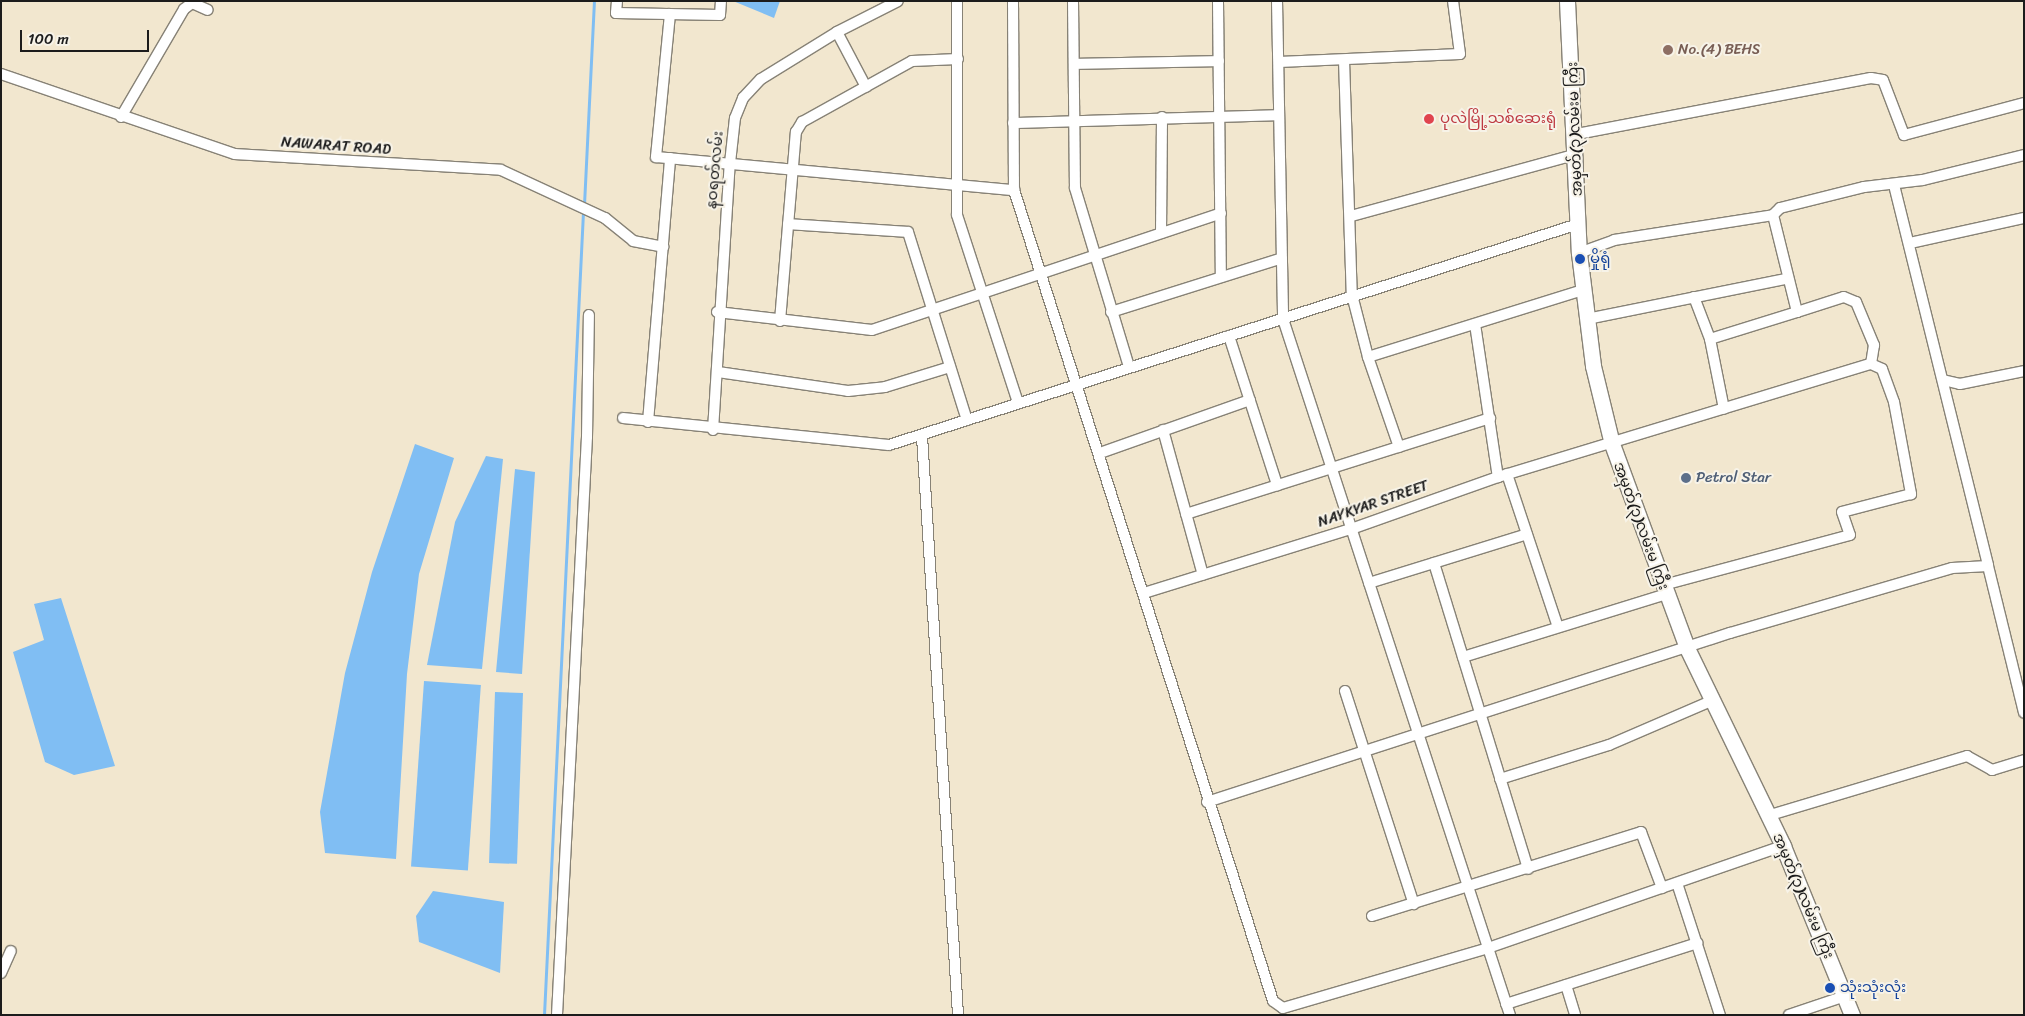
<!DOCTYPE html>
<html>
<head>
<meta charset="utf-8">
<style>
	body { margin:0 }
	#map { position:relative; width:2025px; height:1016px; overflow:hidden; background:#f2e7cf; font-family:Sriracha,"Noto Sans Myanmar",sans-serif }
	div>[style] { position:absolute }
	.water>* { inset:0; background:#80bef3; transform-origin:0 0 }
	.stream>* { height:2.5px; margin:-1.25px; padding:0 1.25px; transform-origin:1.25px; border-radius:1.25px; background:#80bef3 }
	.roads { filter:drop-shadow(1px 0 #878276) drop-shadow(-1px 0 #878276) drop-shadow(0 1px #878276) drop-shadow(0 -1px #878276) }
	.street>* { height:10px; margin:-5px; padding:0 5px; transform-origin:5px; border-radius:5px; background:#fff }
	.primary>* { height:15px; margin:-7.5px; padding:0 7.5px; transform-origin:7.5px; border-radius:7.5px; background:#fff }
	.dots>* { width:14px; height:14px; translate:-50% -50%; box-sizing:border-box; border:2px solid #f7f3e8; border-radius:50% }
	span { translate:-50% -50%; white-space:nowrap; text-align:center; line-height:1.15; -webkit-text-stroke:4px #f7f3e8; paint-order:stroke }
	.education-label { font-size:15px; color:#785e54 }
	.left { translate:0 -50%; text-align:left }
	.health-label { font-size:15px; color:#be3a42 }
	.street-label { font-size:15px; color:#1c1c1c }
	.transit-label { font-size:15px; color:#164399 }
	.service-label { font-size:15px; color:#4e5e75 }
	.frame { position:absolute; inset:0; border:2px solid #1c1c1c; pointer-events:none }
	.scale { position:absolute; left:20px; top:30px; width:129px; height:22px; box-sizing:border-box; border:2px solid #1c1c1c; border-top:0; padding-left:6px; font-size:15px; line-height:18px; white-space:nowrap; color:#1c1c1c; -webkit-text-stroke:4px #f7f3e8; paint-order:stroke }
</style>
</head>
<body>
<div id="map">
	<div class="water">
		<div style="clip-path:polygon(733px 1px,780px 1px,774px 18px)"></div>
		<div style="clip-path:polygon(415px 444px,454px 458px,419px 574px,407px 674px,396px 859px,325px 853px,320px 812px,345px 673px,372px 572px)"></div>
		<div style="clip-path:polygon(486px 456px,503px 459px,482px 669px,427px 665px,455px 522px)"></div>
		<div style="clip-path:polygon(515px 469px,535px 472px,522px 674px,496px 672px)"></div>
		<div style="clip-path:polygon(61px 598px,115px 766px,74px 775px,45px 762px,13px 652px,44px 640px,34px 604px)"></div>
		<div style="left:424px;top:681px;width:57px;height:186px;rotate:4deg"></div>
		<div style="left:495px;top:692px;width:28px;height:171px;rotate:2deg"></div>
		<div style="clip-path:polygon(433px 891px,504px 902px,500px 973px,419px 942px,416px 916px)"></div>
	</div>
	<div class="stream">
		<div style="left:584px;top:205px;width:204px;rotate:-87.2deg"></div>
		<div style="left:544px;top:1015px;width:804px;rotate:-87.22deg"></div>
	</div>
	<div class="roads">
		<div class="street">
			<div style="left:617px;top:1px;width:12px;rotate:95deg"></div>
			<div style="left:616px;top:13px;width:104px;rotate:1.1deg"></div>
			<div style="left:720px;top:15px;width:14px;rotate:-86deg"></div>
			<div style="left:957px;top:1px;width:214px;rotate:90deg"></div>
			<div style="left:957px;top:215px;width:198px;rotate:72deg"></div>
			<div style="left:1013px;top:1px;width:189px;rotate:89.7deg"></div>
			<div style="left:1014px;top:190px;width:851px;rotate:72.29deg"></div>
			<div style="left:1273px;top:1001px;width:12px;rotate:35deg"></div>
			<div style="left:1283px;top:1008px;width:214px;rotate:-16.3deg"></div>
			<div style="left:1488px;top:948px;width:312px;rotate:-19.1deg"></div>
			<div style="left:1073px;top:1px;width:187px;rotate:89.4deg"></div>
			<div style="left:1075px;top:188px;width:187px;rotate:73.2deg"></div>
			<div style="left:1218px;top:1px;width:276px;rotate:89.4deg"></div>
			<div style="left:1277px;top:1px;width:318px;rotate:88.9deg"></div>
			<div style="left:1283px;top:319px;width:732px;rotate:71.94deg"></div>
			<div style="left:670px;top:14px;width:144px;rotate:95.6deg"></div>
			<div style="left:656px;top:157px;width:360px;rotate:5.3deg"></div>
			<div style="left:837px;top:32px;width:62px;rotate:62.2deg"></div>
			<div style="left:1344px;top:60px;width:235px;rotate:88.1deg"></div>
			<div style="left:1352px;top:295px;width:64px;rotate:75.5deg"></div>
			<div style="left:1368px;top:357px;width:95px;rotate:71deg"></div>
			<div style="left:1279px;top:62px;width:181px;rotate:-2.5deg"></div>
			<div style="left:1460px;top:54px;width:53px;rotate:-97.5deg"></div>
			<div style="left:1075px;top:64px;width:144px;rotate:-1.2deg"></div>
			<div style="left:1px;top:74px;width:247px;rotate:18.9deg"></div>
			<div style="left:235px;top:154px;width:266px;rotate:3.4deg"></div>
			<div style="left:501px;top:170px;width:115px;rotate:24.8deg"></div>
			<div style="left:605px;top:218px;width:36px;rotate:39deg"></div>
			<div style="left:633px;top:241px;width:31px;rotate:11deg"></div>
			<div style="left:121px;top:117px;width:125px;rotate:-59.7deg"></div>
			<div style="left:184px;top:9px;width:10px;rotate:-37deg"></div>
			<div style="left:192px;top:3px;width:17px;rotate:24deg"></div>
			<div style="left:1013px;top:123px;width:266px;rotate:-1.7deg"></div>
			<div style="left:1577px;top:134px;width:299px;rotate:-10.8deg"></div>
			<div style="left:1871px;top:78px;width:12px;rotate:9deg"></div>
			<div style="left:1883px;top:80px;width:59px;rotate:69.1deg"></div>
			<div style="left:1904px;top:135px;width:124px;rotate:-14.9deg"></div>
			<div style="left:1894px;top:185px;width:392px;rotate:76.1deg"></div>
			<div style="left:1773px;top:215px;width:100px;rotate:76.1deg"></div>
			<div style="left:1797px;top:312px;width:49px;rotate:-17.7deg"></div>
			<div style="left:1844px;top:297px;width:13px;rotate:23deg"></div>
			<div style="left:1856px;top:302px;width:47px;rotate:67.3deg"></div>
			<div style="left:1874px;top:345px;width:19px;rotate:99deg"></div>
			<div style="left:1351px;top:216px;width:234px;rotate:-15.3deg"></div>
			<div style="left:788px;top:224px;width:120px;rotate:3.8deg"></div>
			<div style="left:908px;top:232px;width:197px;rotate:72.6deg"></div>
			<div style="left:1161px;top:233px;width:116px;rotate:-89.5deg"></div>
			<div style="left:1910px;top:243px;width:117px;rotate:-12.4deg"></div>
			<div style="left:1579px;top:253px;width:37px;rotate:-20deg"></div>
			<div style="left:1614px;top:240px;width:161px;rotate:-8.9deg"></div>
			<div style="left:1773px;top:215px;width:10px;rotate:-45deg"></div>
			<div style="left:1780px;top:208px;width:87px;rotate:-14deg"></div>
			<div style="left:1864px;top:187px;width:59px;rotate:-6.8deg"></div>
			<div style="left:1923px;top:180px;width:104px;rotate:-13.9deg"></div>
			<div style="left:1694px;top:297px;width:45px;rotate:69.1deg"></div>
			<div style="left:1710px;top:339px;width:71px;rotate:78.7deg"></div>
			<div style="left:717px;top:312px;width:156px;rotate:6.6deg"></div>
			<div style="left:872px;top:330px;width:368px;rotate:-18.5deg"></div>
			<div style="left:1111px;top:312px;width:179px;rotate:-17.5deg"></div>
			<div style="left:1587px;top:319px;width:203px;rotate:-11.4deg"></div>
			<div style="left:780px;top:321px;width:190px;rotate:-85.2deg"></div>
			<div style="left:796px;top:132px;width:12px;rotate:-59deg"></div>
			<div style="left:802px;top:122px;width:126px;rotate:-29deg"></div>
			<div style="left:912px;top:61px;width:46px;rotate:-2.5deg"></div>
			<div style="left:1475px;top:324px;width:155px;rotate:81.5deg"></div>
			<div style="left:1229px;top:336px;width:157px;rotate:72.1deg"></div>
			<div style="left:1710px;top:339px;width:91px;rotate:-17.2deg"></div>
			<div style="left:1368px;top:357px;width:225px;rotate:-17.3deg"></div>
			<div style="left:718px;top:372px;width:131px;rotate:8.3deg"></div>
			<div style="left:848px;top:391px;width:37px;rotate:-6deg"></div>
			<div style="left:885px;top:387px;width:68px;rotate:-17.1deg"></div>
			<div style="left:1943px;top:380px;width:17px;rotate:13deg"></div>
			<div style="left:1960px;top:384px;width:65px;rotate:-11.5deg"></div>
			<div style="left:623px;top:418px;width:267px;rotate:5.8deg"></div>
			<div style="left:889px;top:445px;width:724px;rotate:-17.78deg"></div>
			<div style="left:648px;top:422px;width:265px;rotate:-85.2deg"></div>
			<div style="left:713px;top:430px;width:268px;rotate:-86.4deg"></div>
			<div style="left:730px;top:163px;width:45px;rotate:-83.7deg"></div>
			<div style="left:735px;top:118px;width:22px;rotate:-68deg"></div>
			<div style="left:743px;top:98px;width:26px;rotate:-47deg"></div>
			<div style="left:761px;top:79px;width:89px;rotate:-31.7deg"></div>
			<div style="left:837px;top:32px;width:68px;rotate:-26.9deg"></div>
			<div style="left:1163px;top:430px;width:150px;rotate:74.6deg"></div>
			<div style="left:922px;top:436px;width:580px;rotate:86.44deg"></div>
			<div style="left:1100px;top:453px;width:159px;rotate:-19.5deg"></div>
			<div style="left:1507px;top:474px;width:161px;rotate:71.6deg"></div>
			<div style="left:1186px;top:514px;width:319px;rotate:-17.5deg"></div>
			<div style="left:1434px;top:563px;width:320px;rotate:72.9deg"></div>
			<div style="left:1369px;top:583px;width:165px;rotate:-17.2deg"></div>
			<div style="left:1144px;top:593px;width:217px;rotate:-17.2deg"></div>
			<div style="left:1351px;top:529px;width:156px;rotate:-19.5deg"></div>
			<div style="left:1498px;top:477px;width:390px;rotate:-16.9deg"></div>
			<div style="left:1871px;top:364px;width:12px;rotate:24deg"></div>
			<div style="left:1882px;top:369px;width:35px;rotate:70deg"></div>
			<div style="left:1894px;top:402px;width:94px;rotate:79.5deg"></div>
			<div style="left:1911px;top:494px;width:71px;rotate:165.4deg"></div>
			<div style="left:1842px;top:512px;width:24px;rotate:71deg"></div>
			<div style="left:1850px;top:535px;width:194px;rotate:165deg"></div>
			<div style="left:1463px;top:657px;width:214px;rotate:-17.2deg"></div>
			<div style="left:1345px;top:691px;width:224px;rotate:72.1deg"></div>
			<div style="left:1500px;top:779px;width:114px;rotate:-17.3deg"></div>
			<div style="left:1609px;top:745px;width:111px;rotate:-23.3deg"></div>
			<div style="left:1207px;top:802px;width:550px;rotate:-17.91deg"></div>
			<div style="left:1730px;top:633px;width:231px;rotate:-16.3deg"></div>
			<div style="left:1952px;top:568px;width:36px;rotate:-3deg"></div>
			<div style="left:1988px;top:566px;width:151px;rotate:76.2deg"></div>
			<div style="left:1767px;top:816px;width:209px;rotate:-16.7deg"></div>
			<div style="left:1967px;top:756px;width:29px;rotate:29deg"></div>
			<div style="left:1992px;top:770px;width:34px;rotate:-17deg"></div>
			<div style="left:1677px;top:883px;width:139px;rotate:72deg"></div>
			<div style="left:1372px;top:916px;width:282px;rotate:-17.3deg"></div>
			<div style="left:1641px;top:832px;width:60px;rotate:69.4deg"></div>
			<div style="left:1px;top:973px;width:24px;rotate:-66deg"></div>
			<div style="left:1566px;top:985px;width:31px;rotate:73deg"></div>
			<div style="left:1506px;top:1004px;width:201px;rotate:-17.7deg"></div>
			<div style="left:557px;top:1015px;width:579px;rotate:-87.03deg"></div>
			<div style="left:587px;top:437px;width:122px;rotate:-89.1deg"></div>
			<div style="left:1789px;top:1015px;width:59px;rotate:-18.7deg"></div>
		</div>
		<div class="primary">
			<div style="left:1567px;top:1px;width:252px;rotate:87.3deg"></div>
			<div style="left:1579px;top:253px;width:114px;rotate:82.9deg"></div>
			<div style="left:1593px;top:366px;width:80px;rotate:76.3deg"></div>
			<div style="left:1612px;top:444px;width:217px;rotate:69.8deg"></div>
			<div style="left:1687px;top:648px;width:220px;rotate:64.1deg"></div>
			<div style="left:1783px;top:846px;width:183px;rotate:67.8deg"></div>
		</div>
	</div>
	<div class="dots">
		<div style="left:1668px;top:50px;background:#8d6e63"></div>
		<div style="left:1429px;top:119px;background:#e0444e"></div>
		<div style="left:1580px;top:259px;background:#1a4fb4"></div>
		<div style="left:1686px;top:478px;background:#5c6f8a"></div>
		<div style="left:1830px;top:988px;background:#1a4fb4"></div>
	</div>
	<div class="education-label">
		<span class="left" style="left:1678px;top:50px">No.(4) BEHS</span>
	</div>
	<div class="health-label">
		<span class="left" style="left:1440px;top:119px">ပုလဲမြို့သစ်ဆေးရုံ</span>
	</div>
	<div class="street-label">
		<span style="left:1575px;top:129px;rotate:-92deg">အမှတ်(၃)လမ်းမ ကြီး</span>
		<span style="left:336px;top:146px;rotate:4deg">NAWARAT ROAD</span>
		<span style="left:715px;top:170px;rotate:-85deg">နဝရတ်လမ်း</span>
		<span style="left:1373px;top:504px;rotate:-19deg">NAYKYAR STREET</span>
		<span style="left:1641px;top:526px;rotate:70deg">အမှတ်(၃)လမ်းမ ကြီး</span>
		<span style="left:1803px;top:896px;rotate:67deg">အမှတ်(၃)လမ်းမ ကြီး</span>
	</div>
	<div class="transit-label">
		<span class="left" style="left:1590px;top:259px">မှိုရုံ</span>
		<span class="left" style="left:1840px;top:988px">သုံးသုံးလုံး</span>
	</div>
	<div class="service-label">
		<span class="left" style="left:1696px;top:478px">Petrol Star</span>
	</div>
	<div class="frame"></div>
	<div class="scale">100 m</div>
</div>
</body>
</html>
